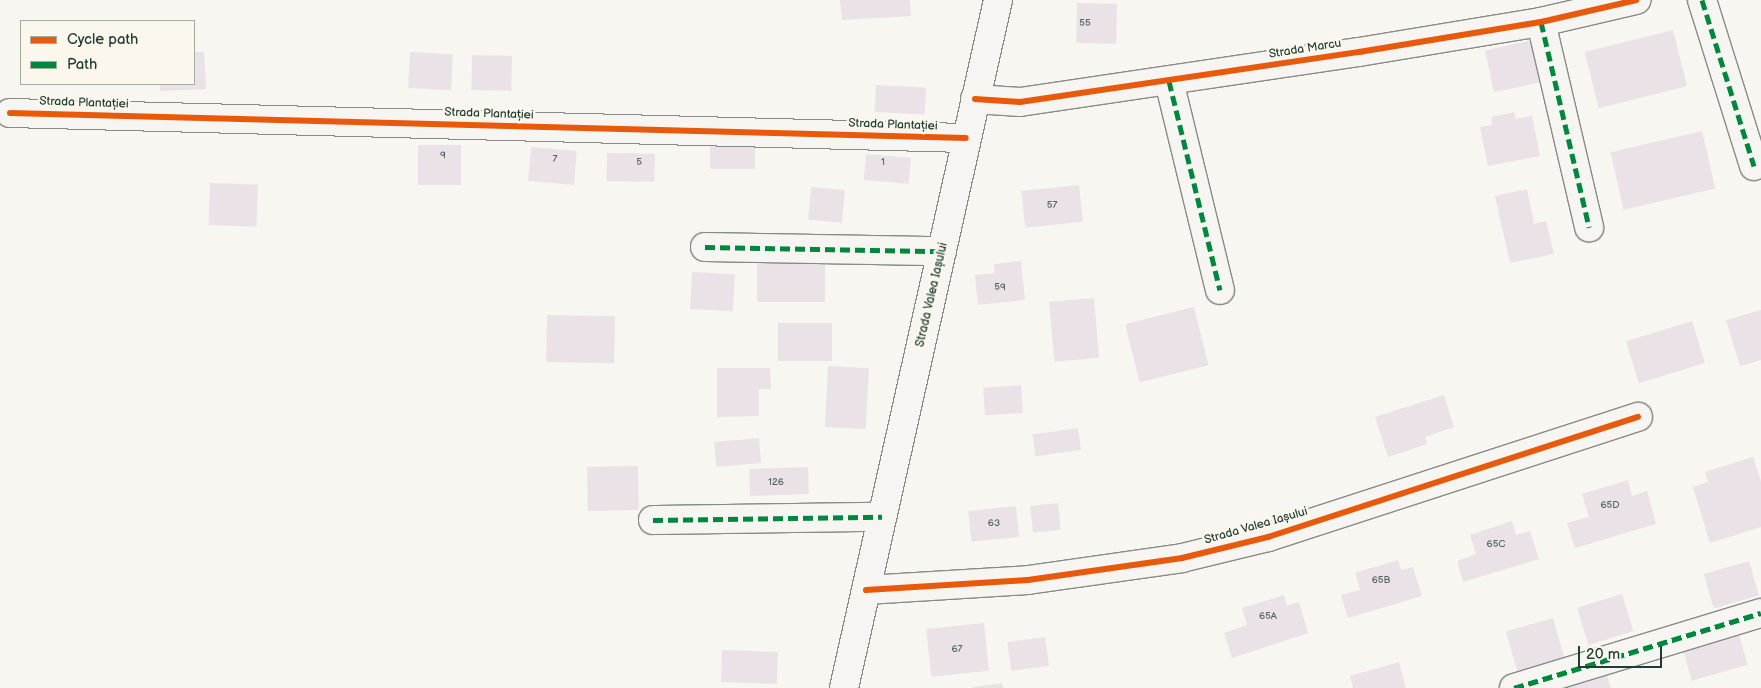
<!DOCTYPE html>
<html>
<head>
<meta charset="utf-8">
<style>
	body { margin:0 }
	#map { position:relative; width:1761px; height:688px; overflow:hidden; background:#f8f6f0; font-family:"Balsamiq Sans",sans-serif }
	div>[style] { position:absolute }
	.building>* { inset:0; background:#ebe2e7; transform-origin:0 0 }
	.roads { filter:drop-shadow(1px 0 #868b86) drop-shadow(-1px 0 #868b86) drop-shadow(0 1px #868b86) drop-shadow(0 -1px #868b86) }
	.minor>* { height:28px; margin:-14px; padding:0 14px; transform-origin:14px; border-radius:14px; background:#f6f5f1 }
	.major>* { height:28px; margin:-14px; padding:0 14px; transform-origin:14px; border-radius:14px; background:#f6f5f1 }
	.quiet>* { height:5px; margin-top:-2.5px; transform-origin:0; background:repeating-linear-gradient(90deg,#00873e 0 10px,transparent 0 15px) }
	.cycleway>* { height:6px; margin:-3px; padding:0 3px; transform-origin:3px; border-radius:3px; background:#e8590c }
	span { translate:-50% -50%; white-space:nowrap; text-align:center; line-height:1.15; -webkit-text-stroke:5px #fbf7ec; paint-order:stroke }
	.number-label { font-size:10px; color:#526661 }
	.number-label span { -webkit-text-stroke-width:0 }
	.street-label { font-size:12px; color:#1f3d34 }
	.legend { position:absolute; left:20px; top:20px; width:175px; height:65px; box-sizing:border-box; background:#fbf7ec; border:1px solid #a3ada2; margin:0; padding:6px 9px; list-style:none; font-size:15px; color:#1f3d34 }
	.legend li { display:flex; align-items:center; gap:10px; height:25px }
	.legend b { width:25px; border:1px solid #a3ada2 }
	.scale { position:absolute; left:1578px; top:646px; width:84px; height:22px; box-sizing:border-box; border:2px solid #1f3d34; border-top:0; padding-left:6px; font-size:15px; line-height:18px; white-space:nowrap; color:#1f3d34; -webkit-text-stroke:4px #fbf7ec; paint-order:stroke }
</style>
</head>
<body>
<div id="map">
	<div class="building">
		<div style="clip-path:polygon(840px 0,910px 0,911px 16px,842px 20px)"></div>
		<div style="left:1077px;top:3px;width:40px;height:40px;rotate:1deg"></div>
		<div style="left:1673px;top:30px;width:58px;height:91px;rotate:76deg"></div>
		<div style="left:1533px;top:40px;width:43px;height:49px;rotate:78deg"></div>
		<div style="clip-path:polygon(194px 52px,204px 52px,206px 89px,160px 91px,160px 84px,194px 84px)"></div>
		<div style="left:410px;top:52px;width:43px;height:36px;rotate:3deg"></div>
		<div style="left:472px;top:55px;width:40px;height:35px;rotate:1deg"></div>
		<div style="left:876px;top:85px;width:50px;height:27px;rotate:3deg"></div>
		<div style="clip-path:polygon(1514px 112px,1516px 119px,1532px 116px,1540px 156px,1488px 166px,1480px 127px,1492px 125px,1491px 117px)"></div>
		<div style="left:1702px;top:131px;width:59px;height:94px;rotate:77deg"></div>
		<div style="left:710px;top:144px;width:45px;height:25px"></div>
		<div style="left:418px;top:145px;width:43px;height:40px"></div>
		<div style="left:531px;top:147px;width:46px;height:34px;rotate:5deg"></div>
		<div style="left:607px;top:153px;width:48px;height:28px;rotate:1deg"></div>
		<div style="left:866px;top:154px;width:45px;height:26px;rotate:5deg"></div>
		<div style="left:210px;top:183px;width:48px;height:42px;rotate:2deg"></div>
		<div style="left:1079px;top:185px;width:37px;height:58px;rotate:84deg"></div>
		<div style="left:811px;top:187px;width:34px;height:33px;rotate:5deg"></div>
		<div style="clip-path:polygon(1527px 189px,1534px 224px,1546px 221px,1554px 254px,1510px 263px,1495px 196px)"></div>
		<div style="clip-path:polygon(1021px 261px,1025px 300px,978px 305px,975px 275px,995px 273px,994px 264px)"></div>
		<div style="left:757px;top:262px;width:68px;height:40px"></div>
		<div style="left:692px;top:272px;width:43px;height:37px;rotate:3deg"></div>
		<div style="left:1094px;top:298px;width:60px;height:45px;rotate:85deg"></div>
		<div style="left:1194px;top:307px;width:60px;height:71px;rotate:76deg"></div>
		<div style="clip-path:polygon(1761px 310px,1761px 360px,1740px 366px,1726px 320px)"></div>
		<div style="left:547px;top:315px;width:68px;height:47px;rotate:1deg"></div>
		<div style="left:1692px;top:321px;width:44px;height:69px;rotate:73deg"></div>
		<div style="left:778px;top:323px;width:54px;height:38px"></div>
		<div style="left:828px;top:366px;width:41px;height:61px;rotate:3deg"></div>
		<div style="clip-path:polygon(717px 368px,770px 368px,771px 389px,759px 389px,759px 416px,717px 417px)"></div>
		<div style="left:1021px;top:385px;width:28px;height:38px;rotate:86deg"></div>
		<div style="clip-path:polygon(1444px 395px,1454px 427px,1425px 437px,1427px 444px,1388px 457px,1375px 417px)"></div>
		<div style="left:1078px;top:428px;width:22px;height:46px;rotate:82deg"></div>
		<div style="left:759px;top:438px;width:25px;height:45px;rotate:85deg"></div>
		<div style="clip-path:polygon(1753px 457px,1761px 481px,1761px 527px,1710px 543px,1693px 487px,1708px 482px,1705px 472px)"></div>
		<div style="left:638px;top:466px;width:44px;height:51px;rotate:89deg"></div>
		<div style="left:808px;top:467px;width:27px;height:59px;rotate:88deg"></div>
		<div style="clip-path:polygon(1628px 480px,1632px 496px,1647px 491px,1656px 524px,1575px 548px,1567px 523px,1589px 517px,1582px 494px)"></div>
		<div style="left:1058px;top:503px;width:27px;height:28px;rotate:84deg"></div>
		<div style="left:1016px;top:506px;width:31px;height:48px;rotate:84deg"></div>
		<div style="clip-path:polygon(1512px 521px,1516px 535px,1530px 531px,1539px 559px,1463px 582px,1457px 561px,1476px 554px,1470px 535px)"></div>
		<div style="clip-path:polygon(1398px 560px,1401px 570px,1413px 567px,1422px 596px,1348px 618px,1341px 595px,1360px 590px,1355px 573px)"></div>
		<div style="left:1749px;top:561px;width:36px;height:47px;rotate:74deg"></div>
		<div style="left:1622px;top:594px;width:39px;height:47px;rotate:73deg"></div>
		<div style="clip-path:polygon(1284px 595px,1287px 606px,1299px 602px,1308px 633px,1232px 658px,1224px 633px,1247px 625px,1242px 608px)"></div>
		<div style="left:1553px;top:618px;width:43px;height:49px;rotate:74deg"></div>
		<div style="left:984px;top:623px;width:48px;height:58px;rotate:84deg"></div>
		<div style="left:1738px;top:631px;width:35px;height:58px;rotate:74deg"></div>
		<div style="left:1045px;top:637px;width:29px;height:38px;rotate:82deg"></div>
		<div style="left:722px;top:650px;width:56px;height:32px;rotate:2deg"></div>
		<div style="clip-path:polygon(1399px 662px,1406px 688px,1353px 688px,1350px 676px)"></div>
		<div style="clip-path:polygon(1604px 667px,1611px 688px,1547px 688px)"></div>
		<div style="clip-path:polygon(1002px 683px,1003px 688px,973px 688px,973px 687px)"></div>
	</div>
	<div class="roads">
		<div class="minor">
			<div style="left:1702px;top:0;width:174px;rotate:72.6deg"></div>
			<div style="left:1541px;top:22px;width:211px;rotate:76.8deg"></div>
			<div style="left:1169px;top:81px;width:215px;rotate:76.3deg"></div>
			<div style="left:975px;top:99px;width:45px;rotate:3.8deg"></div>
			<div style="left:1020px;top:102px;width:343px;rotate:-8.4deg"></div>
			<div style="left:1359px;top:52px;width:184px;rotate:-9.4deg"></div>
			<div style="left:1541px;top:22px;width:98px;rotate:-13deg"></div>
			<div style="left:10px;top:113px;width:956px;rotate:1.5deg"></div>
			<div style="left:705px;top:247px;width:237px;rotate:1deg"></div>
			<div style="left:653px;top:520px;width:229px;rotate:-0.8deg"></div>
			<div style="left:866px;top:590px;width:162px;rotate:-3.5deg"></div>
			<div style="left:1028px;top:580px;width:156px;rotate:-8.1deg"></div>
			<div style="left:1182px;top:558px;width:89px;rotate:-13.7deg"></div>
			<div style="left:1268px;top:537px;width:389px;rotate:-18deg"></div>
			<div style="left:1514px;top:688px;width:258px;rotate:-16.9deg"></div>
		</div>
		<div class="major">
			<div style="left:844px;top:688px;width:705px;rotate:-77.38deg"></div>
		</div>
	</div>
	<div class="quiet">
		<div style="left:1702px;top:0;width:174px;rotate:72.6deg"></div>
		<div style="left:1541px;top:22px;width:211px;rotate:76.8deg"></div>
		<div style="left:1169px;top:81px;width:215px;rotate:76.3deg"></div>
		<div style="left:705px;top:247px;width:237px;rotate:1deg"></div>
		<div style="left:653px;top:520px;width:229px;rotate:-0.8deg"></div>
		<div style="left:1514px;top:688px;width:258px;rotate:-16.9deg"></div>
	</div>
	<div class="cycleway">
		<div style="left:975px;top:99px;width:45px;rotate:3.8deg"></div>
		<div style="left:1020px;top:102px;width:343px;rotate:-8.4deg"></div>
		<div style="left:1359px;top:52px;width:184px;rotate:-9.4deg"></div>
		<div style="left:1541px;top:22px;width:98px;rotate:-13deg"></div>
		<div style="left:10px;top:113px;width:956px;rotate:1.5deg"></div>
		<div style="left:866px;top:590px;width:162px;rotate:-3.5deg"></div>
		<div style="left:1028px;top:580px;width:156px;rotate:-8.1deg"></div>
		<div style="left:1182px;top:558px;width:89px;rotate:-13.7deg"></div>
		<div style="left:1268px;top:537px;width:389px;rotate:-18deg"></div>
	</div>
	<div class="number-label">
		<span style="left:1085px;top:24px">55</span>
		<span style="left:443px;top:156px">9</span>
		<span style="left:555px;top:160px">7</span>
		<span style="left:639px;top:163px">5</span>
		<span style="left:883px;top:163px">1</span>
		<span style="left:1052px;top:206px">57</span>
		<span style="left:1000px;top:288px">59</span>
		<span style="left:776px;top:483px">126</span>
		<span style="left:1610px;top:506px">65D</span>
		<span style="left:994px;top:524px">63</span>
		<span style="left:1496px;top:545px">65C</span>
		<span style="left:1381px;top:581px">65B</span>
		<span style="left:1268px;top:617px">65A</span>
		<span style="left:957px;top:650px">67</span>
	</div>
	<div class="street-label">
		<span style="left:1305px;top:49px;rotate:-9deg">Strada Marcu</span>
		<span style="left:84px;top:103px;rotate:2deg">Strada Plantației</span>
		<span style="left:489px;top:114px;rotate:2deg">Strada Plantației</span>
		<span style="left:893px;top:125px;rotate:2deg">Strada Plantației</span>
		<span style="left:932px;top:295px;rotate:-77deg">Strada Valea Iașului</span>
		<span style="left:1256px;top:526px;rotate:-16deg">Strada Valea Iașului</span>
	</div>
	<ul class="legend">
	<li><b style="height:6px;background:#e8590c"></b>Cycle path</li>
	<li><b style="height:6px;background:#00873e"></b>Path</li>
	</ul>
	<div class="scale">20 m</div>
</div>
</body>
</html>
